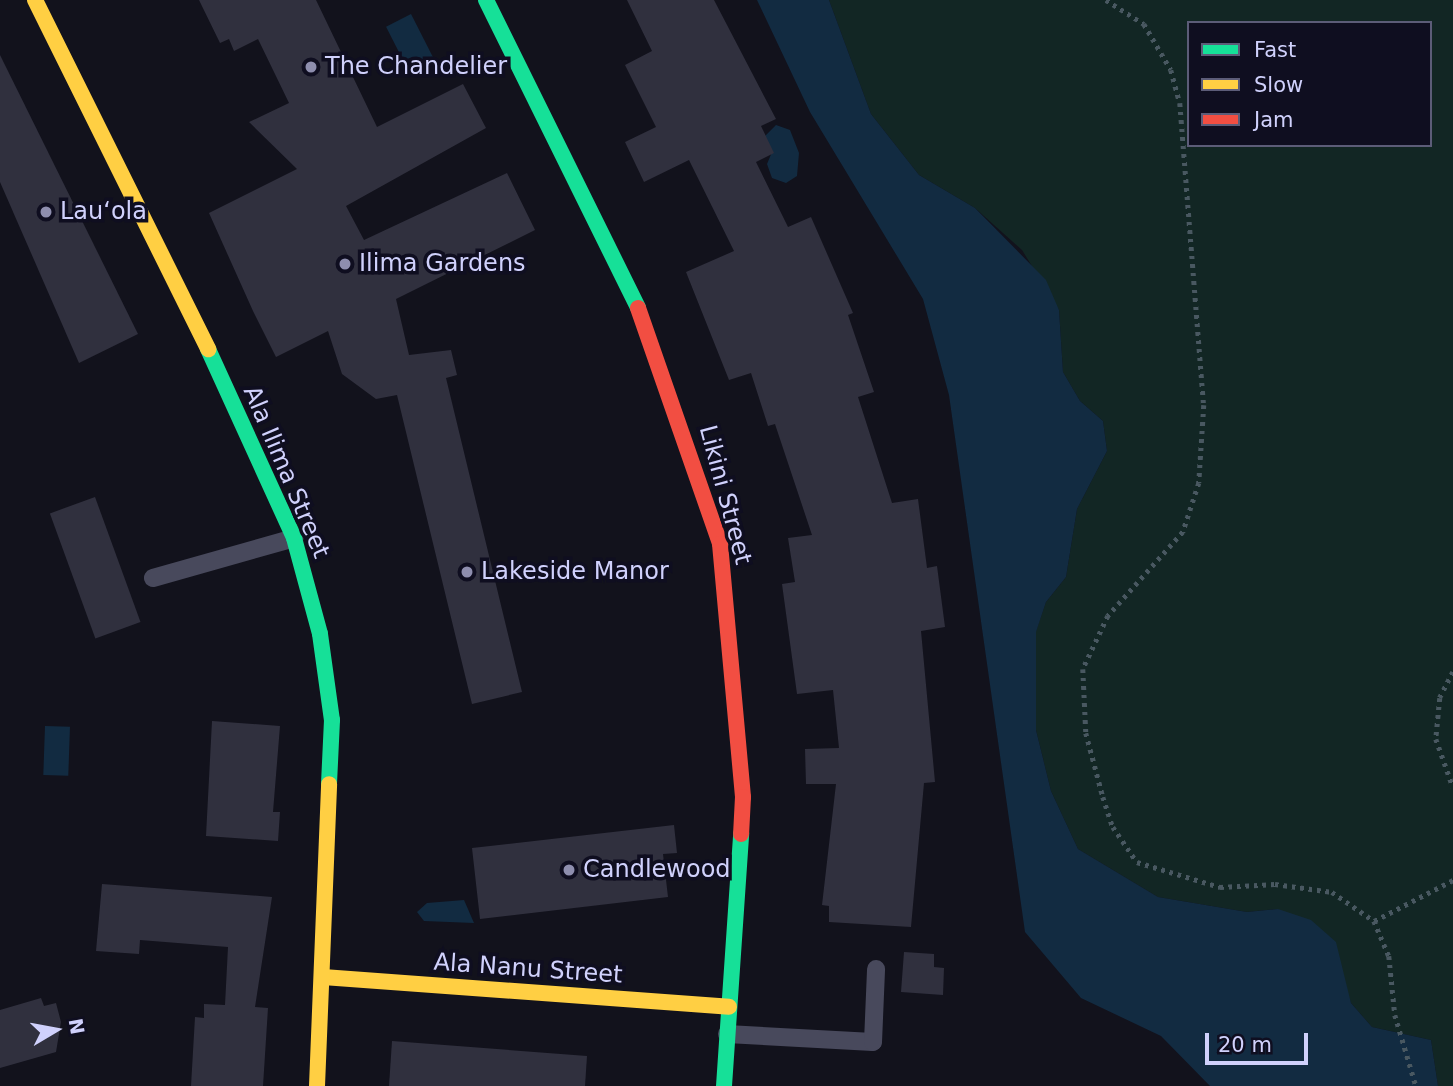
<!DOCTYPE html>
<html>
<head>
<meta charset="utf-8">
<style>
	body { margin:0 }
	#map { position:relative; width:1453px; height:1086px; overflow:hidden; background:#12121c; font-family:"DejaVu Sans",sans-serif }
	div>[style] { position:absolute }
	.green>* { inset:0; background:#122624 }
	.water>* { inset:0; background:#122b41; transform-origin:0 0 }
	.building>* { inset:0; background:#30303e; transform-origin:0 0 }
	.path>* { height:4.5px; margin-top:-2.25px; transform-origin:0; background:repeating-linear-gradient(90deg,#495861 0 3.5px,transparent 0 8.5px) }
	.lane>* { height:18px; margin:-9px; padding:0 9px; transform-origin:9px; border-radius:9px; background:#48495c }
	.fast>* { height:16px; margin:-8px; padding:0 8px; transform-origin:8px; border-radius:8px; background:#16e098 }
	.slow>* { height:16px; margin:-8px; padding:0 8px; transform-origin:8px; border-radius:8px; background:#ffcf43 }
	.jam>* { height:16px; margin:-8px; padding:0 8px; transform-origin:8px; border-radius:8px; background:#f24e42 }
	.dots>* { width:19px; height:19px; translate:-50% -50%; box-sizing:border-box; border:4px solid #0f0e20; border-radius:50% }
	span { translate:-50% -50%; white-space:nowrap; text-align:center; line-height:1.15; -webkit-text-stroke:7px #0f0e20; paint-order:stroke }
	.poi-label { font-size:24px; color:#d0d1fc }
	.left { translate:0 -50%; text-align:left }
	.street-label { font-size:24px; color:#d0d1fc }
	.legend { position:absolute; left:1187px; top:21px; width:245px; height:126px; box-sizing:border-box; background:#0f0e20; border:2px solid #5c5c78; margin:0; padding:9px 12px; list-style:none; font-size:21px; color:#d0d1fc }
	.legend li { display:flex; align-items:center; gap:14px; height:35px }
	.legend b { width:35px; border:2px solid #5c5c78 }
	.north { position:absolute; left:21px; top:995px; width:70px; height:70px; -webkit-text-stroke:5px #0f0e20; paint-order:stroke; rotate:80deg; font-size:19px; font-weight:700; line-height:28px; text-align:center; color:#d0d1fc }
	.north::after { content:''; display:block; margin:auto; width:24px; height:32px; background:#d0d1fc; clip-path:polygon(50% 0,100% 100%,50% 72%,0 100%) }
	.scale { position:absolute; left:1205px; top:1033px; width:103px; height:32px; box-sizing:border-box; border:4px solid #d0d1fc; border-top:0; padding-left:9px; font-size:21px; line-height:24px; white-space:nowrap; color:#d0d1fc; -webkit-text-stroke:5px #0f0e20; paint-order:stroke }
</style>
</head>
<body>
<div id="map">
	<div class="green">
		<div style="clip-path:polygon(evenodd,829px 0,1453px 0,1453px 1086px,1438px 1086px,1431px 1040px,1372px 1027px,1351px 1003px,1341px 974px,1278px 909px,1247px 912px,1158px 897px,1078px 849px,1051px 791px,1036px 730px,1036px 631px,1046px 602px,1066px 577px,1077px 509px,1107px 451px,1103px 421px,1080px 401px,1063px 372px,1059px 310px,1022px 250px,975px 208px,919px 175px,871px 114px,829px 0,1189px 23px,1430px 23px,1430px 145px,1189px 145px,1189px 23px)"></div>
	</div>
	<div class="water">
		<div style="clip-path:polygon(757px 0,829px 0,871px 114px,919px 175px,975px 208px,1046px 280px,1059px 310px,1063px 372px,1080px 401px,1103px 421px,1107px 451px,1077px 509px,1066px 577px,1046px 602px,1036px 632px,1036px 730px,1051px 791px,1078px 849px,1158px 897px,1247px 912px,1278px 909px,1311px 920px,1336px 942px,1351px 1003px,1372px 1027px,1431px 1040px,1438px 1086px,1210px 1086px,1161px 1036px,1081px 998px,1025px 932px,949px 395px,923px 299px,810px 112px)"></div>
		<div style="left:411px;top:14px;width:51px;height:28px;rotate:63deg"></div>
		<div style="clip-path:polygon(776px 125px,790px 130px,799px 153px,797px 176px,786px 183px,772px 178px,767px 164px,772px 152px,765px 136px)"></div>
		<div style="left:45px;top:726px;width:25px;height:49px;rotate:2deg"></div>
		<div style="clip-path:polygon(464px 900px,474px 923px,424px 921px,417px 912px,427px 903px)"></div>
	</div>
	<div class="building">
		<div style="clip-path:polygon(199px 0,316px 0,377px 127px,463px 84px,486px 128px,346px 206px,364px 240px,507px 173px,535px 230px,396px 299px,409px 355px,451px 350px,457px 375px,446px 378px,522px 692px,472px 704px,397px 395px,376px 399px,342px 374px,328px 331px,276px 357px,253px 311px,209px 213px,297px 169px,249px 122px,289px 103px,258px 39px,234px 51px,229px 39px,220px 43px)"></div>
		<div style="clip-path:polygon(627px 0,714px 0,776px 119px,761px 126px,774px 153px,756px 162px,788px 227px,811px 217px,853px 313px,848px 315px,874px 392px,858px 397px,892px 503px,918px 499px,927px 568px,937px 566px,945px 627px,921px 631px,935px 782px,924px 783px,911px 927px,829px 922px,829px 906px,822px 905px,836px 784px,806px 784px,805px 749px,839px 748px,833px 690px,797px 694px,782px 584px,795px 582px,788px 538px,812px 535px,775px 424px,768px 426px,751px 373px,729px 380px,686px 272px,734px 251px,689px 160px,644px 182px,625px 142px,656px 127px,625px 65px,652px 51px)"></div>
		<div style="clip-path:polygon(0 55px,138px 334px,79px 363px,0 182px)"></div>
		<div style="left:95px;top:497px;width:133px;height:48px;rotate:70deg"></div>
		<div style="clip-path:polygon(212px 721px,280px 726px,273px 812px,280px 812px,278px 841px,206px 836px)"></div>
		<div style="clip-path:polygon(674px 825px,677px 853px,663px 854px,668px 897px,480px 919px,472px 848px)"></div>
		<div style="clip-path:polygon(102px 884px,272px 897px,255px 1007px,268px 1008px,263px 1086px,191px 1086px,195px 1017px,204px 1018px,204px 1004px,225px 1005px,228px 947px,140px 940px,139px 954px,96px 951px)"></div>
		<div style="clip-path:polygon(904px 952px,934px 954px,934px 967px,944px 968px,943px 995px,901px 992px)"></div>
		<div style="clip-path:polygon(41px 998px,44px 1006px,56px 1003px,61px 1022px,56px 1052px,0 1068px,0 1010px)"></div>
		<div style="clip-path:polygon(392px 1041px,587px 1056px,585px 1086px,389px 1086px)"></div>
	</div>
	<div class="path">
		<div style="left:1106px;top:0;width:45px;rotate:32.3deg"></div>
		<div style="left:1144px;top:24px;width:53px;rotate:59.6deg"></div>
		<div style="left:1171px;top:70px;width:34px;rotate:75deg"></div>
		<div style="left:1180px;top:103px;width:303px;rotate:85.5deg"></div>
		<div style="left:1204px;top:405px;width:78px;rotate:93.7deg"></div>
		<div style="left:1199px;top:483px;width:52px;rotate:108.1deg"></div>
		<div style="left:1183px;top:532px;width:113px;rotate:131.8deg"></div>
		<div style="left:1108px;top:616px;width:59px;rotate:115.3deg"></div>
		<div style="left:1083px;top:669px;width:64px;rotate:87.3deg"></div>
		<div style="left:1086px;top:733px;width:66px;rotate:75.1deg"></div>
		<div style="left:1103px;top:797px;width:32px;rotate:72deg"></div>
		<div style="left:1113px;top:827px;width:42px;rotate:55.6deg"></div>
		<div style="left:1137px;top:862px;width:87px;rotate:16.8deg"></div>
		<div style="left:1220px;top:887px;width:55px;rotate:-3.1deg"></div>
		<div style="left:1275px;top:884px;width:58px;rotate:8deg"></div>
		<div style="left:1332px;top:892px;width:51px;rotate:34.6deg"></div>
		<div style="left:1374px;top:921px;width:38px;rotate:67deg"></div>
		<div style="left:1389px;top:956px;width:59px;rotate:84.2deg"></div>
		<div style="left:1395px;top:1015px;width:74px;rotate:73.5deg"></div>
		<div style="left:1453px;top:672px;width:29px;rotate:117deg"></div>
		<div style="left:1440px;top:698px;width:41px;rotate:95.6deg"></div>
		<div style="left:1436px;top:739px;width:51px;rotate:70.5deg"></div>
		<div style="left:1374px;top:921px;width:89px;rotate:-27.4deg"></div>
	</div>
	<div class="lane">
		<div style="left:153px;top:578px;width:147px;rotate:-15.8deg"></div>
		<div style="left:727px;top:1034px;width:146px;rotate:3.1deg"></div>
		<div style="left:873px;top:1042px;width:73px;rotate:-87.6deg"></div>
	</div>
	<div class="fast">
		<div style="left:486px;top:0;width:343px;rotate:63.7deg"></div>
		<div style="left:208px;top:349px;width:208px;rotate:65.5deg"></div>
		<div style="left:294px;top:538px;width:99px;rotate:74.8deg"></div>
		<div style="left:320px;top:634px;width:87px;rotate:82.1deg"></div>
		<div style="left:332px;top:720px;width:64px;rotate:92.7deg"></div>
		<div style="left:724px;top:1086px;width:253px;rotate:-86.1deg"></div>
	</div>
	<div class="slow">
		<div style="left:35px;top:0;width:390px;rotate:63.6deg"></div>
		<div style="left:323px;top:977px;width:407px;rotate:4.2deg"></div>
		<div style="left:317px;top:1086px;width:302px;rotate:-87.7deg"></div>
	</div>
	<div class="jam">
		<div style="left:638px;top:308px;width:250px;rotate:70.8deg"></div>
		<div style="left:720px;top:544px;width:254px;rotate:84.8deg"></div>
		<div style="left:743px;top:797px;width:37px;rotate:93deg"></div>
	</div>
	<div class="dots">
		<div style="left:311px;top:67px;background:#8e8eae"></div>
		<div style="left:46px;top:212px;background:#8e8eae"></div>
		<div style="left:345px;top:264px;background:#8e8eae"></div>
		<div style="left:467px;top:572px;background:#8e8eae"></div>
		<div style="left:569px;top:870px;background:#8e8eae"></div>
	</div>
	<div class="poi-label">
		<span class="left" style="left:325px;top:67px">The Chandelier</span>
		<span class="left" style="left:60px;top:212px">Lauʻola</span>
		<span class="left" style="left:359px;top:264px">Ilima Gardens</span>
		<span class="left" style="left:481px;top:572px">Lakeside Manor</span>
		<span class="left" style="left:583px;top:870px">Candlewood</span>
	</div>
	<div class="street-label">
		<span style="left:286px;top:472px;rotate:67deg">Ala Ilima Street</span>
		<span style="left:725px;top:495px;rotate:75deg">Likini Street</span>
		<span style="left:528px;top:969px;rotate:4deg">Ala Nanu Street</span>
	</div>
	<ul class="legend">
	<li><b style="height:9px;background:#16e098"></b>Fast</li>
	<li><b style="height:9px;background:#ffcf43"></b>Slow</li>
	<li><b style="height:9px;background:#f24e42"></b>Jam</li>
	</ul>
	<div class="north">N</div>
	<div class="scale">20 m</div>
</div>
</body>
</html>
